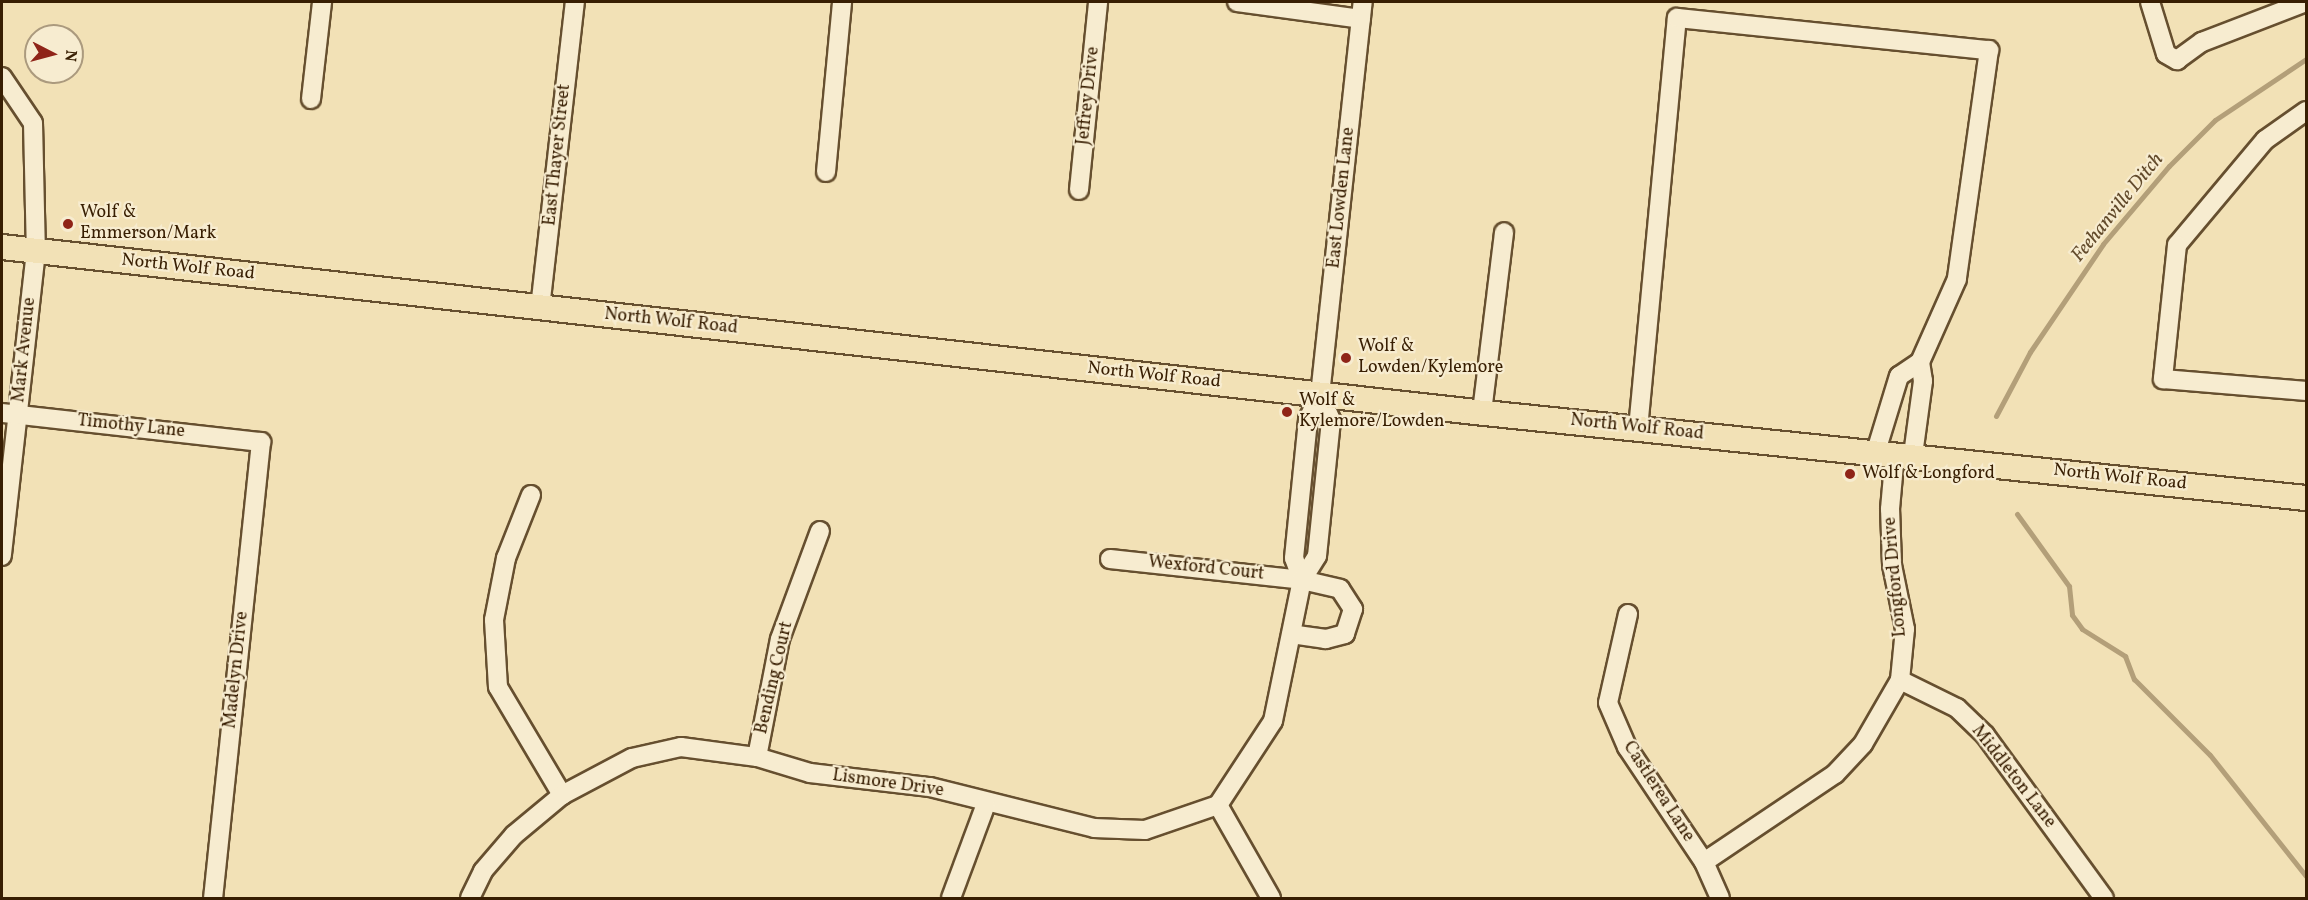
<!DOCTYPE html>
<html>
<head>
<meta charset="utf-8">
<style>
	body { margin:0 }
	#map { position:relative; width:2308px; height:900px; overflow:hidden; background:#f2e1b6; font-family:Vollkorn,serif }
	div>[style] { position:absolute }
	.stream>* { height:5px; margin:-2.5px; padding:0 2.5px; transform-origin:2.5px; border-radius:2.5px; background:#b39f79 }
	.roads { filter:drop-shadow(2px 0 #664f2f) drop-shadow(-2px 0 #664f2f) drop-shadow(0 2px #664f2f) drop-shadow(0 -2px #664f2f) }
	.minor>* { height:18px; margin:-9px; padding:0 9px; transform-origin:9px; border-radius:9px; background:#f7ecd0 }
	.major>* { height:24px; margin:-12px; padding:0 12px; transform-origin:12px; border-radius:12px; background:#f2e1b6 }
	.dots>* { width:16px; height:16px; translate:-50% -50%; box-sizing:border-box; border:3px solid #f7ecd0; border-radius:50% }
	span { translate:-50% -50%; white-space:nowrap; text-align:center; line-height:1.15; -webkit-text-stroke:4.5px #f7ecd0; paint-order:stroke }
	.street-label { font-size:18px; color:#381e02 }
	.poi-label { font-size:18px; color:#381e02 }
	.left { translate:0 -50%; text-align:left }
	.water-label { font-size:20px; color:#634b2c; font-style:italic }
	.frame { position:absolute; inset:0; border:3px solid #381e02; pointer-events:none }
	.north { position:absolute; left:24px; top:24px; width:60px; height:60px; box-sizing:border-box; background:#f7ecd0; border:2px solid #ab9a7e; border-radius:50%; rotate:96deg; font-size:16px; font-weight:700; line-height:24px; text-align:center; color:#381e02 }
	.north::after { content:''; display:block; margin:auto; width:21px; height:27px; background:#8f2418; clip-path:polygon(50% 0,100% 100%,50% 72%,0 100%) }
</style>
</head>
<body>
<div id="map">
	<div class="stream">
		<div style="left:1996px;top:416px;width:72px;rotate:-62deg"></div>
		<div style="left:2030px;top:352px;width:130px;rotate:-55.9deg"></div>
		<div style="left:2103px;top:244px;width:102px;rotate:-49.8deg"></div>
		<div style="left:2169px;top:166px;width:65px;rotate:-45deg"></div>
		<div style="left:2215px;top:120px;width:110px;rotate:-33.8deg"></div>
		<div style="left:2017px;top:514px;width:89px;rotate:54.2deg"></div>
		<div style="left:2069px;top:586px;width:29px;rotate:84deg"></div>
		<div style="left:2072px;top:615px;width:17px;rotate:54deg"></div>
		<div style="left:2082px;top:629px;width:51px;rotate:32.1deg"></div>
		<div style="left:2125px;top:656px;width:25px;rotate:69deg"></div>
		<div style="left:2134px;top:679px;width:107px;rotate:45deg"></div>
		<div style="left:2210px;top:755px;width:154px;rotate:51.6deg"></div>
	</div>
	<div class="roads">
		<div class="minor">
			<div style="left:1237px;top:2px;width:125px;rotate:7.8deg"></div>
			<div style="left:2150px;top:2px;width:54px;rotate:72.9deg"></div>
			<div style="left:2166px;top:54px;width:13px;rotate:29deg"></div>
			<div style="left:2177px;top:60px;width:31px;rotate:-36deg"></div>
			<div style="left:2202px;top:42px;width:111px;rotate:-21deg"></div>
			<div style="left:2px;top:77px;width:55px;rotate:56deg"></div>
			<div style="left:33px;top:123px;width:128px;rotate:88.7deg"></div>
			<div style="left:36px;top:251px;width:307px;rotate:96.4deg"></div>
			<div style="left:311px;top:99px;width:98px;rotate:-83.5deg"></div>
			<div style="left:2306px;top:111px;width:50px;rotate:144.7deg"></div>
			<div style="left:2265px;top:140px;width:137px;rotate:130deg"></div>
			<div style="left:2177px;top:245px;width:135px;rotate:96deg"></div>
			<div style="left:2163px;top:379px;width:144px;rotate:4.8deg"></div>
			<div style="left:826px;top:172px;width:171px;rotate:-84.6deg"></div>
			<div style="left:1079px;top:190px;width:189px;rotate:-84.2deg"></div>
			<div style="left:540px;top:308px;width:308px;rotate:-83.5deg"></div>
			<div style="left:1482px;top:412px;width:181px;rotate:-83deg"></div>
			<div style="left:2px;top:413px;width:261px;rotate:6.4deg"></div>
			<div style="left:261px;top:442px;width:459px;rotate:96deg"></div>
			<div style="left:1638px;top:429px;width:413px;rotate:-84.6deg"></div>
			<div style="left:1677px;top:18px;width:314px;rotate:5.9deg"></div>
			<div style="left:1989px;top:50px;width:231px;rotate:98deg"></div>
			<div style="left:1957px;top:279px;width:91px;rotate:114deg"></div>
			<div style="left:1920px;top:362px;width:25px;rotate:146deg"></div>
			<div style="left:1899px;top:376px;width:78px;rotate:107deg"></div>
			<div style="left:1913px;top:455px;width:75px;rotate:-82.3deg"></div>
			<div style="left:1923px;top:381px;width:19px;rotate:-99deg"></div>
			<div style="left:531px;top:495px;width:68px;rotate:111.6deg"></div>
			<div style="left:506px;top:558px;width:63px;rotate:101deg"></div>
			<div style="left:494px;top:620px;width:67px;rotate:86.6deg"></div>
			<div style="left:498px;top:687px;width:126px;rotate:59.3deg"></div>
			<div style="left:1110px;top:559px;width:193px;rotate:6.2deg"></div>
			<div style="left:1302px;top:580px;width:39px;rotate:13deg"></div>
			<div style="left:1340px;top:589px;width:24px;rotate:57deg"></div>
			<div style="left:1353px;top:609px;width:26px;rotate:108deg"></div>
			<div style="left:1345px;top:634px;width:20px;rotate:165deg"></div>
			<div style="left:1326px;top:639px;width:35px;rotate:-172deg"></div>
			<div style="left:1302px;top:580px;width:23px;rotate:-110deg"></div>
			<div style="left:1294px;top:558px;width:140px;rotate:-84.2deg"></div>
			<div style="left:1308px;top:419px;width:27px;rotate:-63deg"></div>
			<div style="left:1320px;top:395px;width:395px;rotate:-83.8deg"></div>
			<div style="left:1628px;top:614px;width:91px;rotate:102.7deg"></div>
			<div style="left:1608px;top:703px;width:48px;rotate:66.6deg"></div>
			<div style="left:1627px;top:747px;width:138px;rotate:56.2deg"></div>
			<div style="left:1704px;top:862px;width:39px;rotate:66deg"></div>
			<div style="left:1900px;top:680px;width:64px;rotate:26.2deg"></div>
			<div style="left:1957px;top:708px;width:39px;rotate:44deg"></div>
			<div style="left:1985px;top:735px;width:202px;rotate:53.9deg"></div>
			<div style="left:757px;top:757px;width:120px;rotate:-79deg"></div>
			<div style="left:780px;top:639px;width:115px;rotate:-69.7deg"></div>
			<div style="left:1704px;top:862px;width:158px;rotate:-33.9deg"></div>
			<div style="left:1835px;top:774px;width:41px;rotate:-47deg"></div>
			<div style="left:1863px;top:744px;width:74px;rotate:-60deg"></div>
			<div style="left:1900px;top:680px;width:51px;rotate:-84.4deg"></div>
			<div style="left:1905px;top:629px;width:65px;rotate:-101.5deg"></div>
			<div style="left:1892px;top:565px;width:56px;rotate:-92deg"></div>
			<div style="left:1890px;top:509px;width:56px;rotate:-84.9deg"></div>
			<div style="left:470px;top:898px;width:30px;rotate:-64deg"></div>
			<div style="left:483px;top:871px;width:48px;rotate:-49.3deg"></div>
			<div style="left:514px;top:835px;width:62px;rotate:-39.8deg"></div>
			<div style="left:562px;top:795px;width:79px;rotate:-27.9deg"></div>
			<div style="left:632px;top:758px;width:50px;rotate:-12.7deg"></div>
			<div style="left:681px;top:747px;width:77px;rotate:7.5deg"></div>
			<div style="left:757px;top:757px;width:55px;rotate:16.8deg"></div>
			<div style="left:810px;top:773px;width:121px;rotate:6.7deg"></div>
			<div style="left:930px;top:787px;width:169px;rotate:14deg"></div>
			<div style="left:1094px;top:828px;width:51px;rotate:2.2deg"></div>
			<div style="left:1145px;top:830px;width:77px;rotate:-18.9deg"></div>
			<div style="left:951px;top:898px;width:100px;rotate:-69.6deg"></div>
			<div style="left:1271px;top:898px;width:107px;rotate:-119.7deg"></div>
			<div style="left:1218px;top:805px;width:100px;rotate:-56.8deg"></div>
			<div style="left:1273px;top:721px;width:144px;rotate:-78.4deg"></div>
			<div style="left:1302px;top:580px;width:28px;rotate:-58deg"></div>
			<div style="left:1317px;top:556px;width:137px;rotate:-84.1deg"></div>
			<div style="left:1331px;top:420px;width:27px;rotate:-114deg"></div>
		</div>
		<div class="major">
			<div style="left:2px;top:247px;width:1482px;rotate:6.39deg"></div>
			<div style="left:1475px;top:412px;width:835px;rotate:5.91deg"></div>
		</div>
	</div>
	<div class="dots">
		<div style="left:68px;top:224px;background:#8f2418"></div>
		<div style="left:1346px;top:358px;background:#8f2418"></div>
		<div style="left:1287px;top:412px;background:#8f2418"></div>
		<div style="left:1850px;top:474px;background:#8f2418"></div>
	</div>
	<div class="street-label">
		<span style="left:1089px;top:96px;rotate:-84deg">Jeffrey Drive</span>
		<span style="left:558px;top:155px;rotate:-84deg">East Thayer Street</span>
		<span style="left:1342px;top:198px;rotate:-84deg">East Lowden Lane</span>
		<span style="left:188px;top:268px;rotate:6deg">North Wolf Road</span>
		<span style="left:671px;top:322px;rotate:6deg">North Wolf Road</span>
		<span style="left:25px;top:350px;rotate:-84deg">Mark Avenue</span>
		<span style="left:1154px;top:376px;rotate:6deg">North Wolf Road</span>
		<span style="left:131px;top:427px;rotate:6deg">Timothy Lane</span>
		<span style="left:1637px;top:428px;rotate:6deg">North Wolf Road</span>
		<span style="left:2120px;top:478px;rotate:6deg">North Wolf Road</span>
		<span style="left:1206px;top:569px;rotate:6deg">Wexford Court</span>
		<span style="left:1896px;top:577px;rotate:-95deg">Longford Drive</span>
		<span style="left:237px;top:670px;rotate:-84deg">Madelyn Drive</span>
		<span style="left:775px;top:678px;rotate:-77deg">Bending Court</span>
		<span style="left:2013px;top:777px;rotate:52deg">Middleton Lane</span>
		<span style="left:888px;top:784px;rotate:8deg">Lismore Drive</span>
		<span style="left:1658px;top:792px;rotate:57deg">Castlerea Lane</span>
	</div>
	<div class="poi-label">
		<span class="left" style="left:80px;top:224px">Wolf &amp;<br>Emmerson/Mark</span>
		<span class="left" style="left:1358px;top:358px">Wolf &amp;<br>Lowden/Kylemore</span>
		<span class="left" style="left:1299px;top:412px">Wolf &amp;<br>Kylemore/Lowden</span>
		<span class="left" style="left:1862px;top:474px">Wolf &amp; Longford</span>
	</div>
	<div class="water-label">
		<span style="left:2118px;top:208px;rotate:-51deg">Feehanville Ditch</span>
	</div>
	<div class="frame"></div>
	<div class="north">N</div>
</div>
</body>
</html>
